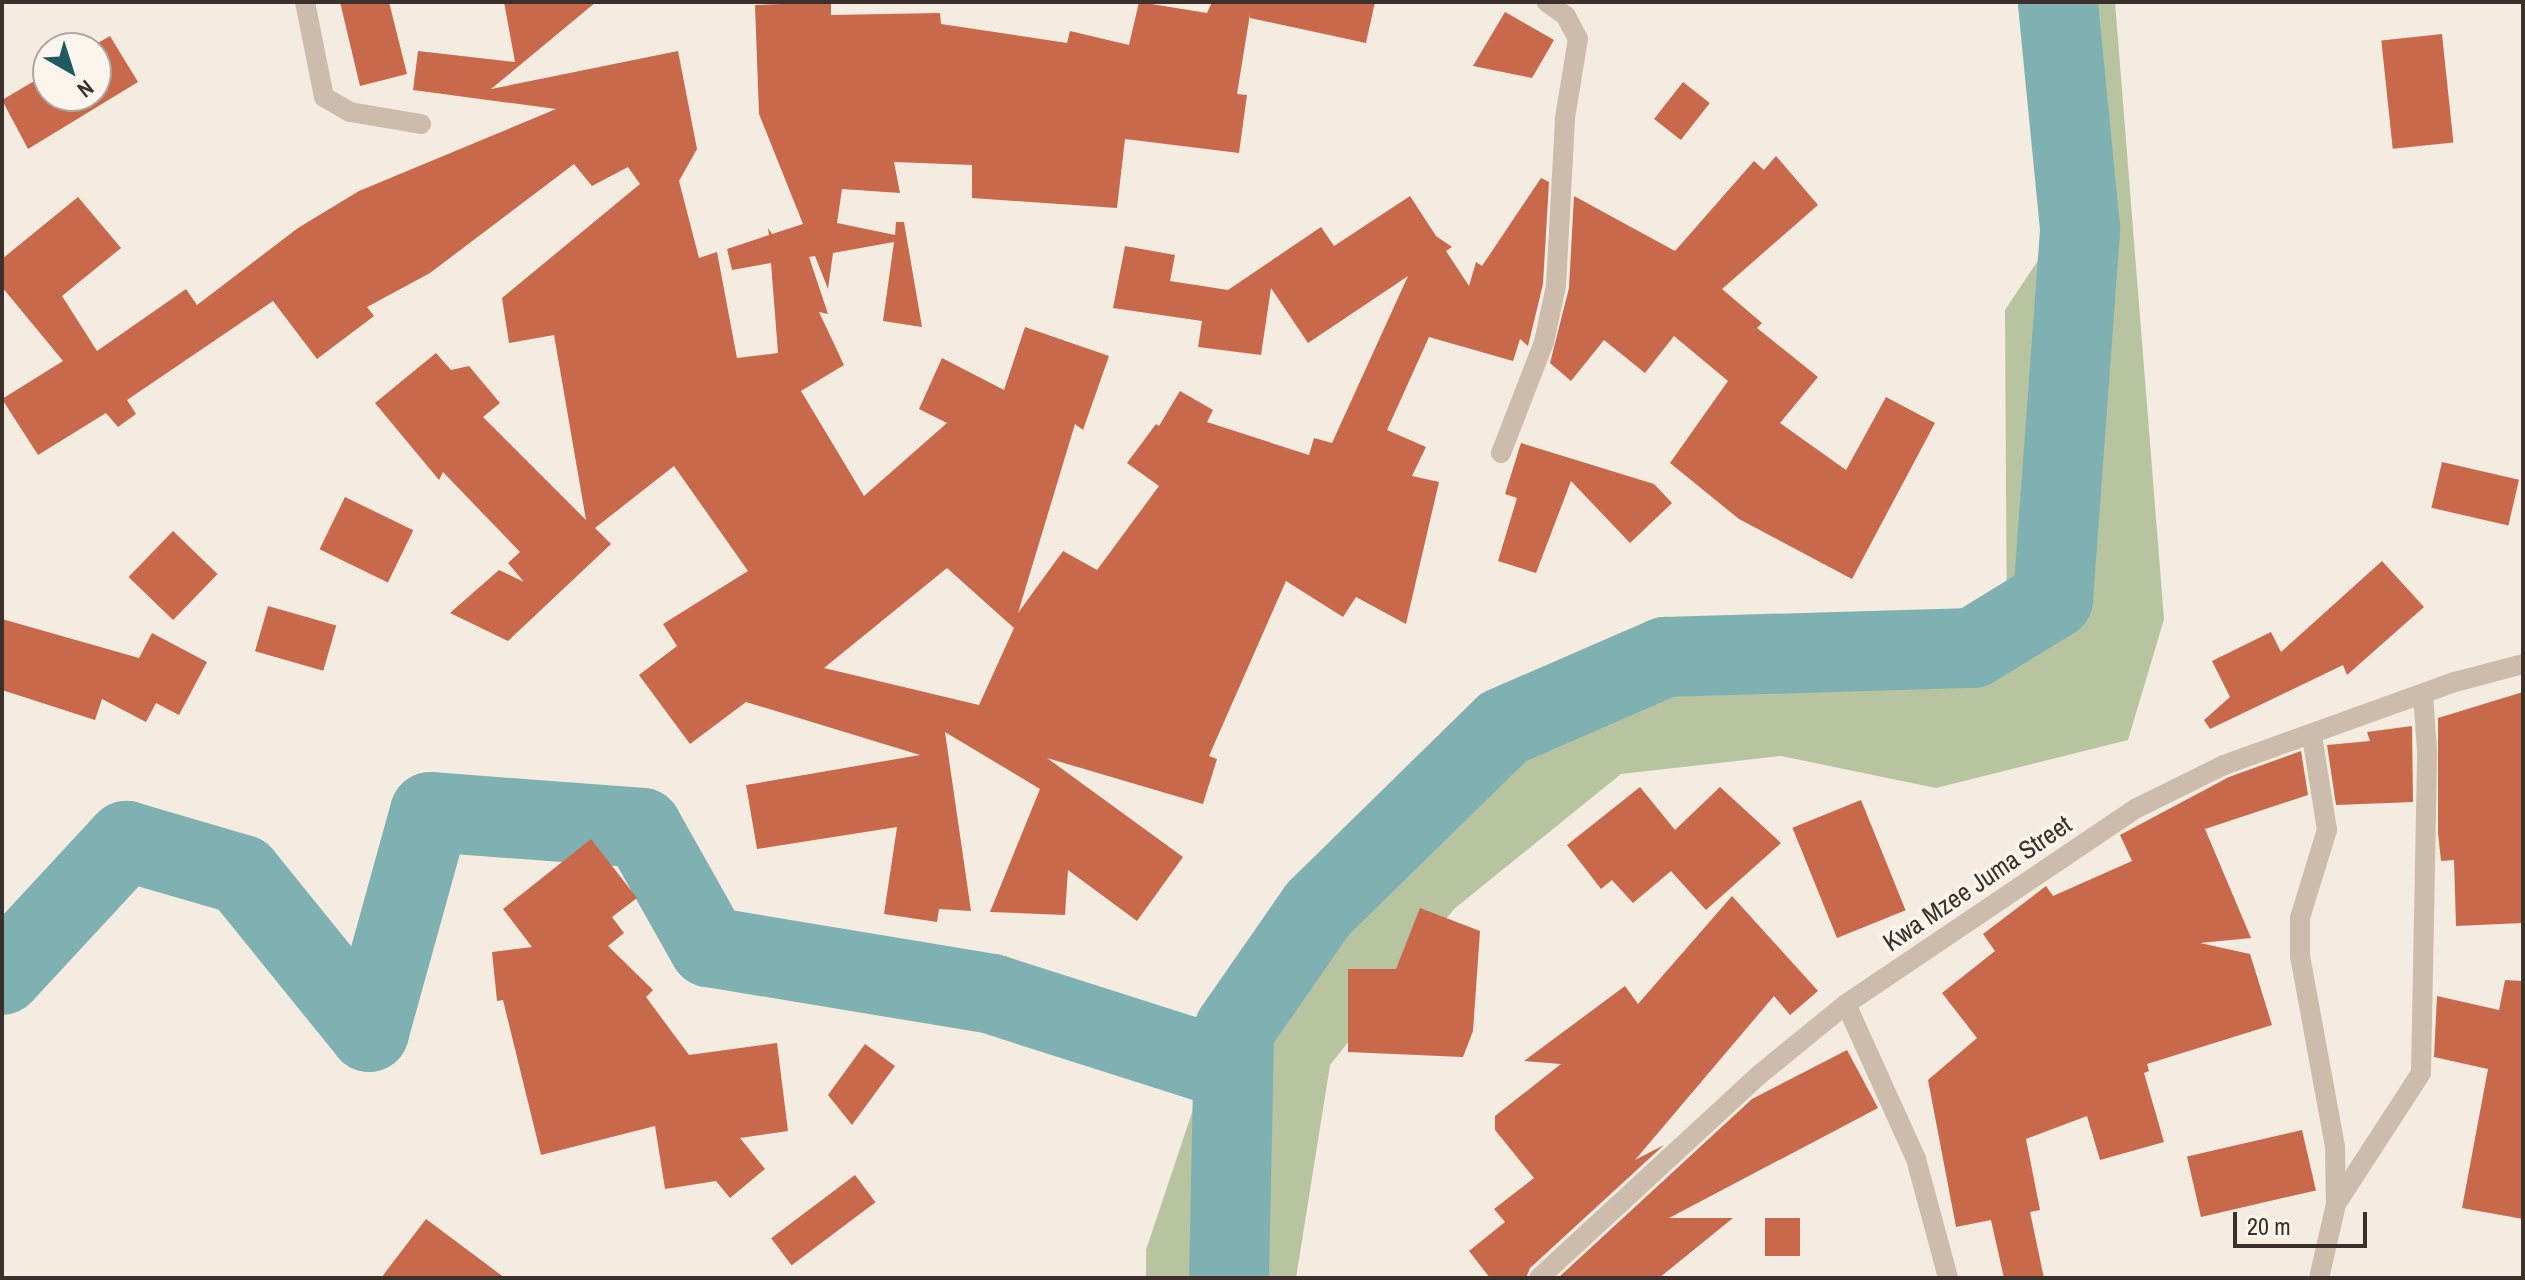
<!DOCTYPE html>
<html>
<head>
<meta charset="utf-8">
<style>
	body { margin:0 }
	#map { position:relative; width:2525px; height:1280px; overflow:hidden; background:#f4ebe1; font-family:"Archivo Narrow",sans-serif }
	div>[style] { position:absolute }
	.green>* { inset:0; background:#b8c4a0 }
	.river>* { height:80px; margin:-40px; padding:0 40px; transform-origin:40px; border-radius:40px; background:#7fb0b2 }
	.building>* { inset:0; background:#c8694b; transform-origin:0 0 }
	.street>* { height:20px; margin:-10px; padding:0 10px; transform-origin:10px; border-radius:10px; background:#cdbbac }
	span { translate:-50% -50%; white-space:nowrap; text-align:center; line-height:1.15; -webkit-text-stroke:7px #fbf5ee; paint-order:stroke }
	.street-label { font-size:26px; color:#3b302b }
	.frame { position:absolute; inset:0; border:4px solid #3b302b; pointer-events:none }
	.north { position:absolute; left:32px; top:32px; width:80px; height:80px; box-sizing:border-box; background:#fbf5ee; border:2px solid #aea6a0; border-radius:50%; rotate:141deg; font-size:22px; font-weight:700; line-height:32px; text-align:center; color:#3b302b }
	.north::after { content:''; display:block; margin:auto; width:28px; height:36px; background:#1f5a5e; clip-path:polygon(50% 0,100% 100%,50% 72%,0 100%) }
	.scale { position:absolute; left:2233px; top:1212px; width:134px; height:36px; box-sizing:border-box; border:4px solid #3b302b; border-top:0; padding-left:10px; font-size:24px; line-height:28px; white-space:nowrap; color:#3b302b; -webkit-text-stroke:6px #fbf5ee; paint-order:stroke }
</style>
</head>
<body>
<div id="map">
	<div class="green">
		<div style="clip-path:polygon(2063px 2px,2115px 2px,2164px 619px,2128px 740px,1936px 788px,1781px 756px,1621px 774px,1454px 909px,1330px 1065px,1296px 1278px,1146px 1278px,1146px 1250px,1230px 999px,1366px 838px,1633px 662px,2007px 654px,2005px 310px,2079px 199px)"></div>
	</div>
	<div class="river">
		<div style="left:2px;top:975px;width:183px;rotate:-47.2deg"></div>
		<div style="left:126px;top:841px;width:121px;rotate:16.3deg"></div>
		<div style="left:242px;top:875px;width:202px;rotate:51deg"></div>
		<div style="left:369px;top:1032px;width:228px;rotate:-74.5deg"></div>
		<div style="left:430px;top:812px;width:213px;rotate:4.3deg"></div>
		<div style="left:642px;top:828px;width:137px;rotate:60.6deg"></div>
		<div style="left:709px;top:947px;width:287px;rotate:9.4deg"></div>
		<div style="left:992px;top:994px;width:227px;rotate:17.7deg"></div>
		<div style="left:1229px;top:1278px;width:248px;rotate:-88.8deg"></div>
		<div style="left:1234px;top:1030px;width:147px;rotate:-55.2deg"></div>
		<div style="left:1318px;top:909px;width:260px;rotate:-44.4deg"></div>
		<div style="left:1504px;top:727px;width:176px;rotate:-23.5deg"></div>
		<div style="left:1665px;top:657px;width:308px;rotate:-1.7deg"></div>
		<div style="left:1973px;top:648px;width:94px;rotate:-31.5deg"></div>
		<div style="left:2053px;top:599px;width:372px;rotate:-85.8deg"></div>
		<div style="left:2080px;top:228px;width:227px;rotate:-95.6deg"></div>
	</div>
	<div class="building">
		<div style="clip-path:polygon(340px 2px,389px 2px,407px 74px,360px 86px)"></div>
		<div style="clip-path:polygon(evenodd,504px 2px,596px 2px,491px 89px,678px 51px,697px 149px,679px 181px,699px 258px,717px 252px,737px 358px,778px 353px,771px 263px,732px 270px,727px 249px,769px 235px,768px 228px,772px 234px,803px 224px,759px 114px,755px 5px,831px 2px,831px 15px,940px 13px,941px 24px,1067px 43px,1070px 31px,1129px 45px,1139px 2px,1207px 13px,1212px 2px,1375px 2px,1366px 43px,1250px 18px,1250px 14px,1237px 94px,1247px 95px,1239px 153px,1125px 139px,1117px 208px,972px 198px,972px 165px,894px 162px,900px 193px,842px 189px,837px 223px,895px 235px,896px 222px,904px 222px,922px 327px,883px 321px,894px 242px,833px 253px,828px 289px,815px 256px,809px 257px,828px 314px,819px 312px,844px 365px,801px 391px,864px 496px,947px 423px,919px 409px,942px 358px,1004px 390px,1025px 327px,1109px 356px,1083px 430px,1075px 424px,1018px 613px,1063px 551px,1097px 570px,1159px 486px,1127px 463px,1156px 424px,1159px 426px,1180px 391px,1213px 410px,1207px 422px,1309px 455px,1314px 438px,1332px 443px,1408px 276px,1308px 343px,1271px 288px,1261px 355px,1198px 347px,1202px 321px,1113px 308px,1125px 246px,1175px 255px,1170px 281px,1228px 290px,1321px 227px,1334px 246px,1410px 196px,1436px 236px,1452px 247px,1446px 251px,1469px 286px,1476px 262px,1482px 266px,1541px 178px,1549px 182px,1543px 284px,1528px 346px,1520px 339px,1513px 361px,1429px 337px,1387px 430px,1426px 447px,1412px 476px,1439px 482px,1406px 624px,1356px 597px,1343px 617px,1286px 581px,1209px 756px,1217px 759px,1203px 804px,1047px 758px,1183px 857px,1137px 921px,1068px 870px,1065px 915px,990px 912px,1040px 789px,945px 732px,971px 911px,939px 909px,937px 922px,884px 914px,897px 827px,757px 849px,746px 785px,920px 755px,746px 702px,690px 744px,639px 675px,677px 646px,663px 624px,748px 571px,674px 466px,595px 528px,611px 544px,508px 641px,450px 613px,499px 570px,524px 582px,508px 563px,520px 552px,443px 472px,439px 480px,375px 403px,436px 353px,451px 370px,469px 366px,500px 403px,483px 417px,586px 520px,554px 335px,509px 343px,502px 298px,640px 184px,628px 167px,592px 186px,574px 164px,430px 273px,367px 307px,374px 316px,317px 359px,273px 301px,127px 400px,136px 414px,118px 427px,106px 413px,38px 455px,2px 399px,63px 361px,2px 287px,2px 259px,78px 197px,121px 248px,62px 296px,97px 351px,186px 289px,197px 305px,298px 228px,359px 191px,556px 109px,413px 90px,418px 51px,515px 62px,504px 2px,947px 568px,1014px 628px,979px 705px,824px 668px,947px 568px)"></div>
		<div style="clip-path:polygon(1505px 12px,1554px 40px,1532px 78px,1473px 66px)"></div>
		<div style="left:2442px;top:34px;width:109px;height:61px;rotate:84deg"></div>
		<div style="clip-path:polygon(110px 36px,138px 82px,28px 149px,2px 100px,48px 73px,48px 96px,96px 96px,96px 48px,89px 48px)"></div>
		<div style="left:1683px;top:82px;width:34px;height:47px;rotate:38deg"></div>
		<div style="clip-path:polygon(1776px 156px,1818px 205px,1722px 289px,1762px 323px,1757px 328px,1818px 377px,1780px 423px,1846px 470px,1886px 397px,1935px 423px,1852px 579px,1739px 519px,1670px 463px,1728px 381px,1674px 336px,1645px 373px,1604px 340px,1571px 381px,1550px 363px,1569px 288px,1574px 196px,1675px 251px,1754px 161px,1764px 170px)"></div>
		<div style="clip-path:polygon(1521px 443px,1654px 484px,1672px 503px,1630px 543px,1571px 481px,1536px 573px,1498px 561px,1517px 498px,1505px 494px)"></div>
		<div style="left:2442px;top:462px;width:79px;height:47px;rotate:13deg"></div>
		<div style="left:345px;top:497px;width:76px;height:58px;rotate:26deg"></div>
		<div style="left:173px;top:531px;width:62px;height:64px;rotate:44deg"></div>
		<div style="clip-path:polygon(2382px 561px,2424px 607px,2347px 675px,2343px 665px,2210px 729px,2204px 720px,2230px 697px,2212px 661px,2271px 632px,2281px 652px)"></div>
		<div style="left:268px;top:606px;width:71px;height:47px;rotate:16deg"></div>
		<div style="clip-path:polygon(2px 619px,139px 658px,152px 633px,207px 662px,179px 715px,156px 703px,146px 722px,102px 699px,95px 720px,2px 690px)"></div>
		<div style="clip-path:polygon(2523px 692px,2523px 923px,2456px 926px,2454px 860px,2441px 861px,2438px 833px,2438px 718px)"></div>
		<div style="clip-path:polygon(2412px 726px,2413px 802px,2336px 805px,2327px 745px,2370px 741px,2367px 732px)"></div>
		<div style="clip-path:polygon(2301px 751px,2308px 795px,2205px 829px,2251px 938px,2200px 943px,2250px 954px,2272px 1025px,2147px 1064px,2149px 1071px,2144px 1073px,2164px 1142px,2100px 1160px,2087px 1116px,2026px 1139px,2040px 1210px,2030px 1212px,2044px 1278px,2004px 1278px,1991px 1220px,1956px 1227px,1928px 1080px,1977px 1038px,1942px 993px,1995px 951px,1983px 934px,2046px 886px,2053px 896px,2132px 861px,2120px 835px,2229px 777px)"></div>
		<div style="clip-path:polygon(1640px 787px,1675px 830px,1720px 787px,1781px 843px,1706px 910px,1671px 871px,1633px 903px,1612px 880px,1601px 889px,1567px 845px)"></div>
		<div style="left:1861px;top:800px;width:119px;height:74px;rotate:68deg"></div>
		<div style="clip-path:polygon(591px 839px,637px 898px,612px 917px,624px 933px,608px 946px,653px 990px,646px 997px,689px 1055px,777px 1043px,788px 1131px,740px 1138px,765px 1169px,730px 1198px,716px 1181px,665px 1189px,655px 1126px,541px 1155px,503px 1000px,497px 1001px,492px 952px,532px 947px,503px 909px)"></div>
		<div style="clip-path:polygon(1732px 896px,1818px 991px,1790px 1015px,1774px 996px,1635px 1160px,1664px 1145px,1530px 1268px,1526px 1278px,1490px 1278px,1469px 1251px,1505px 1222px,1494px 1209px,1534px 1178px,1495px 1130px,1495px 1116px,1561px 1064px,1524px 1061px,1625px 986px,1638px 1004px)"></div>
		<div style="clip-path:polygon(1420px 908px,1480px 931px,1473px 1031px,1463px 1057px,1348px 1052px,1348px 969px,1396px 969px)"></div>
		<div style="clip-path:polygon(2505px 980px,2523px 981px,2523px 1219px,2462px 1208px,2488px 1069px,2434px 1057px,2437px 996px,2499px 1010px)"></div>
		<div style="clip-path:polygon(865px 1044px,895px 1066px,852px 1125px,828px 1095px)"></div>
		<div style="clip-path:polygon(1847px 1050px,1878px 1108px,1669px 1218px,1733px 1218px,1659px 1278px,1558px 1278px,1752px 1099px)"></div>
		<div style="left:2302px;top:1130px;width:62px;height:118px;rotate:77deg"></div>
		<div style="left:855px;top:1175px;width:34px;height:105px;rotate:53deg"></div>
		<div style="left:1765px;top:1218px;width:35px;height:38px"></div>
		<div style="clip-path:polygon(426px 1219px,505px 1278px,381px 1278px)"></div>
	</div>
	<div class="street">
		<div style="left:305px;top:2px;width:97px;rotate:78.7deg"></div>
		<div style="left:324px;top:97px;width:30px;rotate:30deg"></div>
		<div style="left:350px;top:112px;width:72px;rotate:9.6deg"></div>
		<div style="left:1501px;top:453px;width:119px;rotate:-68.8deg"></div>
		<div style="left:1544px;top:342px;width:57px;rotate:-77.9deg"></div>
		<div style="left:1556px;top:286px;width:168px;rotate:-86.9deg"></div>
		<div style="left:1565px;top:118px;width:80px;rotate:-80.7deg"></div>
		<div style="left:1578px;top:39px;width:26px;rotate:-118deg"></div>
		<div style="left:1566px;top:16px;width:24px;rotate:-144deg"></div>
		<div style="left:2312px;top:736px;width:95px;rotate:80.9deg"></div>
		<div style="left:2327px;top:830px;width:92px;rotate:107.1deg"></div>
		<div style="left:2300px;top:918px;width:38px;rotate:90deg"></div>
		<div style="left:2300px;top:956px;width:194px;rotate:79.6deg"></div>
		<div style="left:2335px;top:1147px;width:57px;rotate:89deg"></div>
		<div style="left:2336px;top:1204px;width:76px;rotate:102.9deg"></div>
		<div style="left:1846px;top:1004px;width:170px;rotate:65.7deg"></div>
		<div style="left:1916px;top:1159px;width:123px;rotate:74.9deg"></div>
		<div style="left:2336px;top:1204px;width:156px;rotate:-57deg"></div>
		<div style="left:2421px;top:1073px;width:322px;rotate:-88.9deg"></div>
		<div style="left:2427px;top:751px;width:57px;rotate:-94deg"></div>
		<div style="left:1539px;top:1278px;width:299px;rotate:-42.7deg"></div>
		<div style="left:1759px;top:1075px;width:112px;rotate:-39.2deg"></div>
		<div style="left:1846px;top:1004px;width:351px;rotate:-34deg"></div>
		<div style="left:2137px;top:808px;width:97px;rotate:-26.3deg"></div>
		<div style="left:2224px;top:765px;width:245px;rotate:-19.8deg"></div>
		<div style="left:2455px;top:682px;width:70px;rotate:-14.8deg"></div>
	</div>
	<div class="street-label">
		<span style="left:1977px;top:883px;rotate:-34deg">Kwa Mzee Juma Street</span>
	</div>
	<div class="frame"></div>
	<div class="north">N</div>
	<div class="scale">20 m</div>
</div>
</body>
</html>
